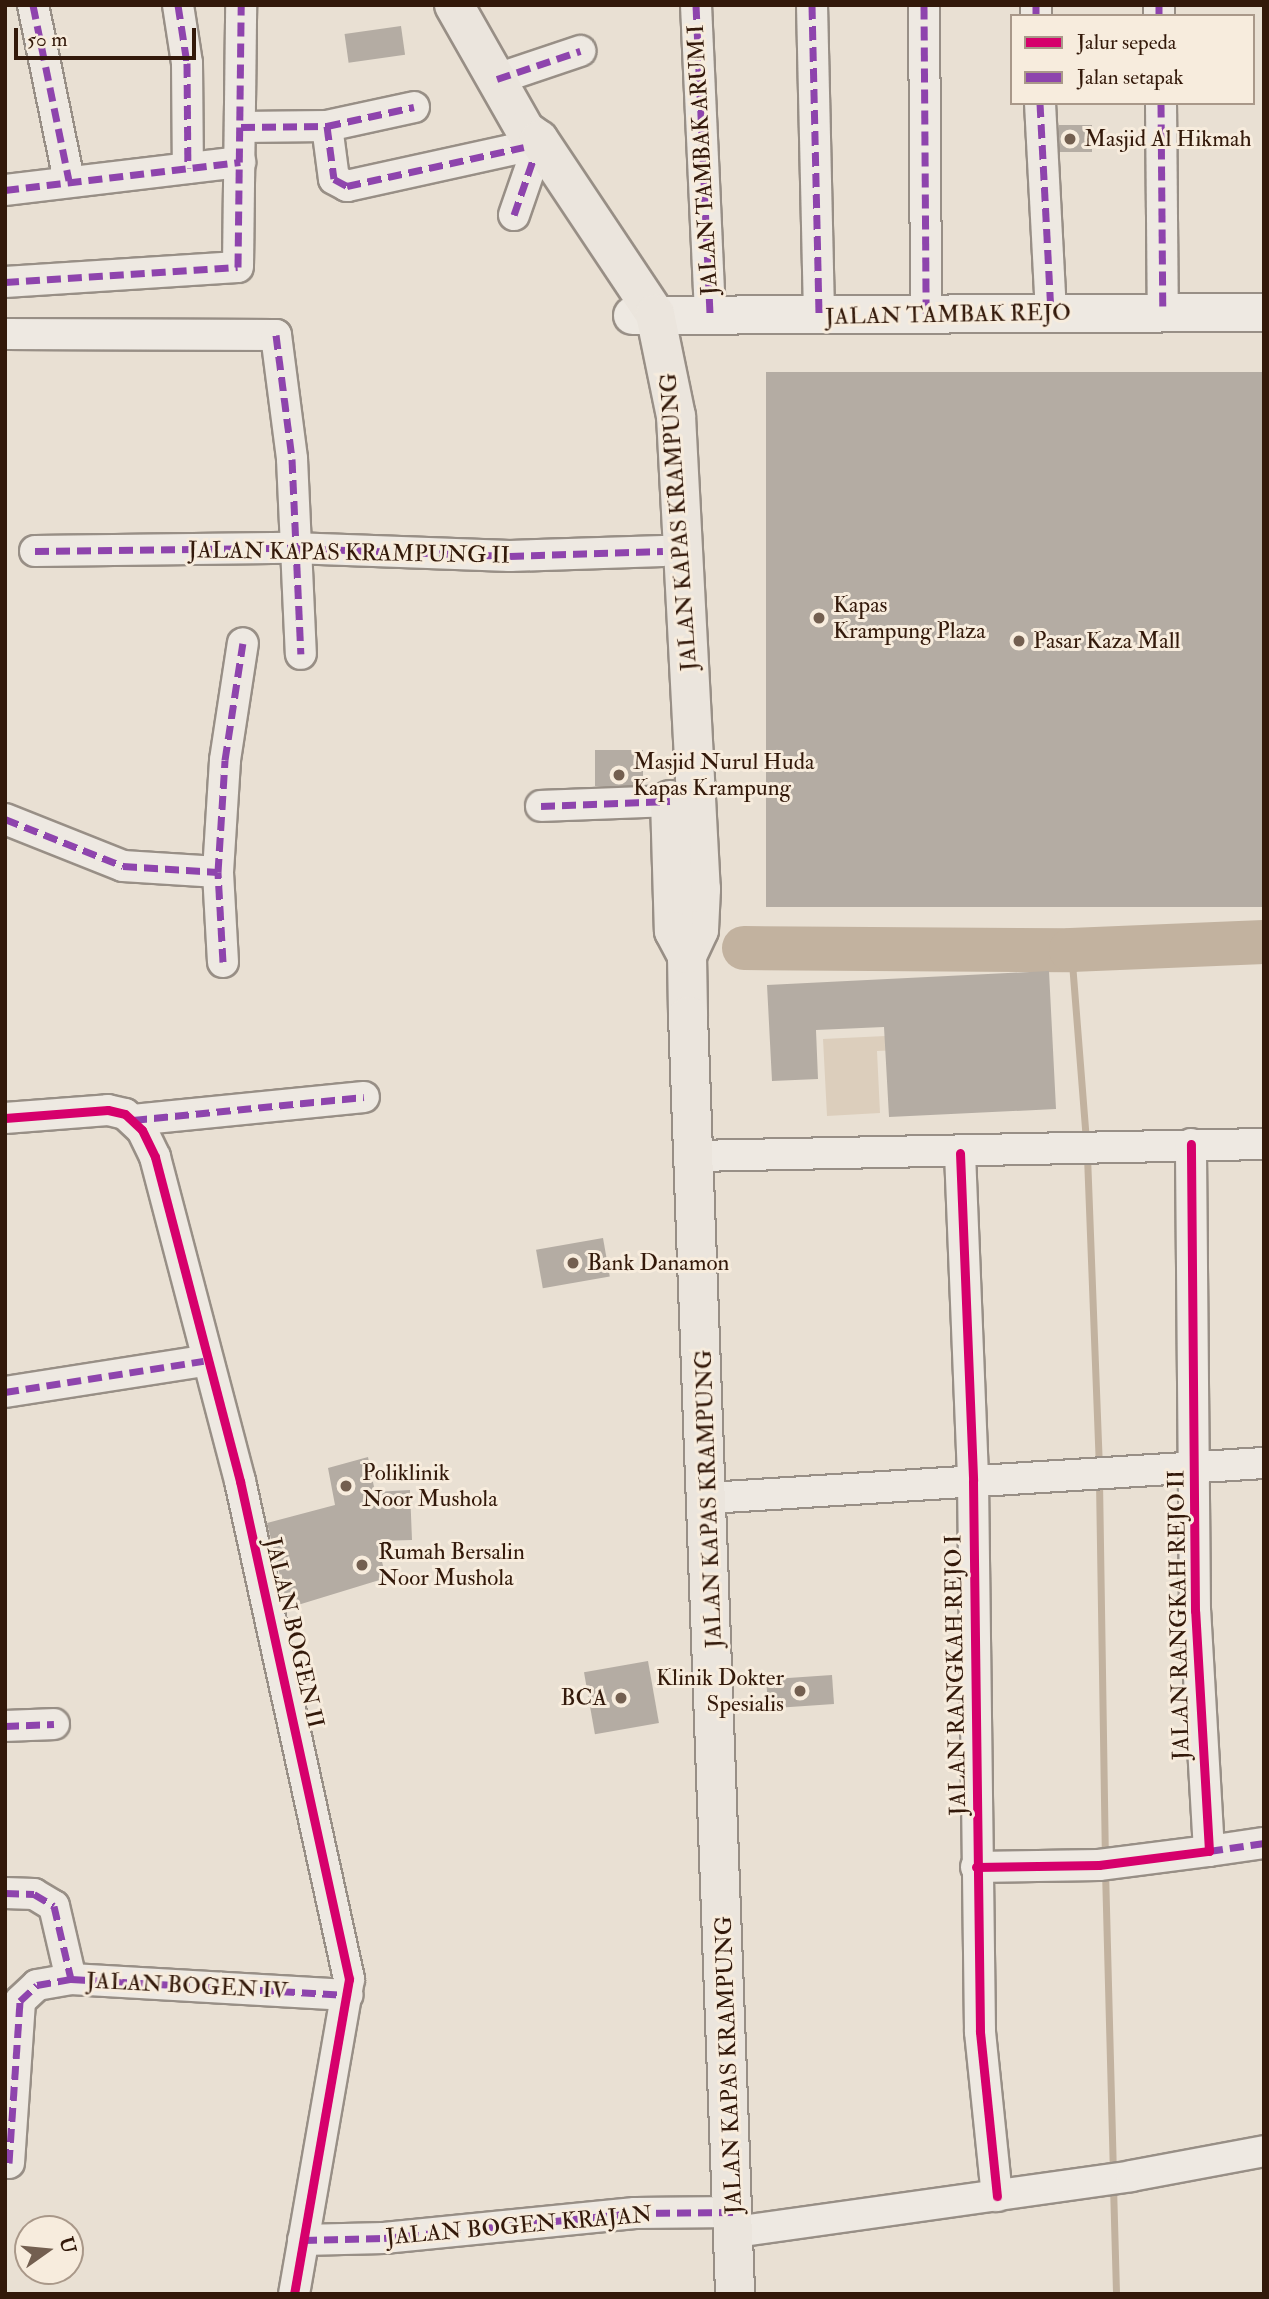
<!DOCTYPE html>
<html>
<head>
<meta charset="utf-8">
<style>
	body { margin:0 }
	#map { position:relative; width:1269px; height:2299px; overflow:hidden; background:#e9e0d3; font-family:"IM FELL Double Pica",serif }
	div>[style] { position:absolute }
	.green>* { inset:0; background:#dccebc }
	.stream>* { height:7px; margin:-3.5px; padding:0 3.5px; transform-origin:3.5px; border-radius:3.5px; background:#c2b29f }
	.river>* { height:44px; margin:-22px; padding:0 22px; transform-origin:22px; border-radius:22px; background:#c2b29f }
	.building>* { inset:0; background:#b4aca3; transform-origin:0 0 }
	.roads { filter:drop-shadow(2px 0 #988f86) drop-shadow(-2px 0 #988f86) drop-shadow(0 2px #988f86) drop-shadow(0 -2px #988f86) }
	.minor>* { height:30px; margin:-15px; padding:0 15px; transform-origin:15px; border-radius:15px; background:#eee9e2 }
	.tertiary>* { height:37px; margin:-18.5px; padding:0 18.5px; transform-origin:18.5px; border-radius:18.5px; background:#eee9e2 }
	.primary>* { height:38px; margin:-19px; padding:0 19px; transform-origin:19px; border-radius:19px; background:#ebe5dd }
	.quiet>* { height:7px; margin-top:-3.5px; transform-origin:0; background:repeating-linear-gradient(90deg,#8e44ad 0 14px,transparent 0 21px) }
	.cycleway>* { height:9px; margin:-4.5px; padding:0 4.5px; transform-origin:4.5px; border-radius:4.5px; background:#d6006c }
	.dots>* { width:19px; height:19px; translate:-50% -50%; box-sizing:border-box; border:4px solid #f7ecdd; border-radius:50% }
	span { translate:-50% -50%; white-space:nowrap; text-align:center; line-height:1.15; -webkit-text-stroke:6px #f7ecdd; paint-order:stroke }
	.poi-label { font-size:23px; color:#33190a }
	.left { translate:0 -50%; text-align:left }
	.right { translate:-100% -50%; text-align:right }
	.street-label { font-size:23px; color:#33190a }
	.frame { position:absolute; inset:0; border:7px solid #33190a; pointer-events:none }
	.legend { position:absolute; left:1010px; top:14px; width:245px; height:91px; box-sizing:border-box; background:#f7ecdd; border:2px solid #a99889; margin:0; padding:9px 12px; list-style:none; font-size:21px; color:#33190a }
	.legend li { display:flex; align-items:center; gap:14px; height:35px }
	.legend b { width:35px; border:2px solid #a99889 }
	.north { position:absolute; left:14px; top:2215px; width:70px; height:70px; box-sizing:border-box; background:#f7ecdd; border:2px solid #a99889; border-radius:50%; rotate:75deg; font-size:19px; font-weight:700; line-height:28px; text-align:center; color:#33190a }
	.north::after { content:''; display:block; margin:auto; width:24px; height:32px; background:#735f50; clip-path:polygon(50% 0,100% 100%,50% 72%,0 100%) }
	.scale { position:absolute; left:14px; top:28px; width:182px; height:32px; box-sizing:border-box; border:4px solid #33190a; border-top:0; padding-left:9px; font-size:21px; line-height:24px; white-space:nowrap; color:#33190a; -webkit-text-stroke:5px #f7ecdd; paint-order:stroke }
</style>
</head>
<body>
<div id="map">
	<div class="green">
		<div style="clip-path:polygon(989px 1031px,989px 1046px,877px 1051px,880px 1113px,827px 1116px,823px 1039px)"></div>
	</div>
	<div class="stream">
		<div style="left:1071px;top:950px;width:192px;rotate:85.5deg"></div>
		<div style="left:1087px;top:1156px;width:310px;rotate:87.8deg"></div>
		<div style="left:1099px;top:1481px;width:377px;rotate:89.1deg"></div>
		<div style="left:1105px;top:1870px;width:303px;rotate:88.5deg"></div>
		<div style="left:1113px;top:2185px;width:109px;rotate:88.4deg"></div>
	</div>
	<div class="river">
		<div style="left:744px;top:948px;width:327px;rotate:0.4deg"></div>
		<div style="left:1071px;top:950px;width:193px;rotate:-2.4deg"></div>
	</div>
	<div class="building">
		<div style="left:401px;top:26px;width:29px;height:57px;rotate:82deg"></div>
		<div style="left:1059px;top:125px;width:33px;height:27px"></div>
		<div style="left:1264px;top:372px;width:535px;height:498px;rotate:90deg"></div>
		<div style="left:595px;top:750px;width:48px;height:36px"></div>
		<div style="clip-path:polygon(1049px 971px,1056px 1109px,889px 1117px,884px 1027px,816px 1030px,818px 1079px,772px 1081px,767px 985px)"></div>
		<div style="left:603px;top:1238px;width:39px;height:68px;rotate:80deg"></div>
		<div style="clip-path:polygon(368px 1457px,375px 1492px,410px 1490px,412px 1540px,377px 1541px,386px 1578px,288px 1608px,267px 1523px,335px 1505px,328px 1468px)"></div>
		<div style="left:648px;top:1661px;width:63px;height:65px;rotate:80deg"></div>
		<div style="left:832px;top:1675px;width:29px;height:66px;rotate:86deg"></div>
	</div>
	<div class="roads">
		<div class="minor">
			<div style="left:33px;top:5px;width:179px;rotate:78.4deg"></div>
			<div style="left:178px;top:5px;width:59px;rotate:81.2deg"></div>
			<div style="left:187px;top:63px;width:105px;rotate:89.5deg"></div>
			<div style="left:696px;top:5px;width:311px;rotate:87.4deg"></div>
			<div style="left:812px;top:5px;width:312px;rotate:88.7deg"></div>
			<div style="left:924px;top:5px;width:311px;rotate:89.6deg"></div>
			<div style="left:1036px;top:5px;width:11px;rotate:90deg"></div>
			<div style="left:1159px;top:5px;width:11px;rotate:90deg"></div>
			<div style="left:497px;top:79px;width:88px;rotate:-18.6deg"></div>
			<div style="left:1040px;top:103px;width:212px;rotate:87deg"></div>
			<div style="left:1161px;top:103px;width:209px;rotate:89.5deg"></div>
			<div style="left:327px;top:126px;width:53px;rotate:82.5deg"></div>
			<div style="left:334px;top:179px;width:15px;rotate:28deg"></div>
			<div style="left:347px;top:186px;width:181px;rotate:-12.4deg"></div>
			<div style="left:241px;top:127px;width:86px;rotate:-0.7deg"></div>
			<div style="left:327px;top:126px;width:89px;rotate:-12.3deg"></div>
			<div style="left:5px;top:190px;width:237px;rotate:-6.8deg"></div>
			<div style="left:514px;top:215px;width:58px;rotate:-70.9deg"></div>
			<div style="left:5px;top:282px;width:233px;rotate:-3.7deg"></div>
			<div style="left:238px;top:267px;width:262px;rotate:-89.3deg"></div>
			<div style="left:5px;top:334px;width:271px;rotate:0.2deg"></div>
			<div style="left:276px;top:335px;width:125px;rotate:82.6deg"></div>
			<div style="left:292px;top:459px;width:195px;rotate:87.4deg"></div>
			<div style="left:35px;top:551px;width:257px;rotate:-0.7deg"></div>
			<div style="left:292px;top:548px;width:218px;rotate:2.1deg"></div>
			<div style="left:510px;top:556px;width:153px;rotate:-1.9deg"></div>
			<div style="left:541px;top:806px;width:129px;rotate:-2.2deg"></div>
			<div style="left:5px;top:819px;width:127px;rotate:21.7deg"></div>
			<div style="left:123px;top:866px;width:95px;rotate:3.6deg"></div>
			<div style="left:223px;top:962px;width:90px;rotate:-93.2deg"></div>
			<div style="left:218px;top:872px;width:112px;rotate:-86.4deg"></div>
			<div style="left:225px;top:760px;width:118px;rotate:-81.3deg"></div>
			<div style="left:5px;top:1118px;width:103px;rotate:-4.4deg"></div>
			<div style="left:108px;top:1110px;width:17px;rotate:13deg"></div>
			<div style="left:125px;top:1114px;width:23px;rotate:43deg"></div>
			<div style="left:142px;top:1130px;width:30px;rotate:64deg"></div>
			<div style="left:155px;top:1157px;width:335px;rotate:75.3deg"></div>
			<div style="left:240px;top:1481px;width:510px;rotate:77.65deg"></div>
			<div style="left:349px;top:1979px;width:320px;rotate:99.9deg"></div>
			<div style="left:133px;top:1120px;width:232px;rotate:-5.7deg"></div>
			<div style="left:960px;top:1153px;width:328px;rotate:87.7deg"></div>
			<div style="left:973px;top:1481px;width:551px;rotate:89.27deg"></div>
			<div style="left:980px;top:2032px;width:165px;rotate:84.1deg"></div>
			<div style="left:695px;top:1156px;width:569px;rotate:-1.21deg"></div>
			<div style="left:5px;top:1392px;width:201px;rotate:-8.9deg"></div>
			<div style="left:709px;top:1498px;width:556px;rotate:-3.61deg"></div>
			<div style="left:5px;top:1726px;width:49px;rotate:-2.3deg"></div>
			<div style="left:1209px;top:1851px;width:56px;rotate:-8.3deg"></div>
			<div style="left:976px;top:1867px;width:123px;rotate:-0.9deg"></div>
			<div style="left:1099px;top:1865px;width:111px;rotate:-7.3deg"></div>
			<div style="left:1209px;top:1851px;width:240px;rotate:-93.3deg"></div>
			<div style="left:1195px;top:1611px;width:467px;rotate:-90.5deg"></div>
			<div style="left:5px;top:1893px;width:29px;rotate:2deg"></div>
			<div style="left:34px;top:1894px;width:23px;rotate:31deg"></div>
			<div style="left:54px;top:1906px;width:75px;rotate:76.9deg"></div>
			<div style="left:71px;top:1979px;width:277px;rotate:3.3deg"></div>
			<div style="left:9px;top:2163px;width:162px;rotate:-86.1deg"></div>
			<div style="left:20px;top:2001px;width:23px;rotate:-43deg"></div>
			<div style="left:37px;top:1985px;width:35px;rotate:-10deg"></div>
			<div style="left:735px;top:2232px;width:400px;rotate:-8deg"></div>
			<div style="left:1131px;top:2176px;width:135px;rotate:-10.6deg"></div>
			<div style="left:303px;top:2240px;width:81px;rotate:-1.4deg"></div>
			<div style="left:384px;top:2238px;width:252px;rotate:-5.7deg"></div>
			<div style="left:635px;top:2213px;width:100px;rotate:-0.6deg"></div>
		</div>
		<div class="tertiary">
			<div style="left:632px;top:315px;width:632px;rotate:-0.27deg"></div>
		</div>
		<div class="primary">
			<div style="left:454px;top:5px;width:144px;rotate:60.4deg"></div>
			<div style="left:525px;top:130px;width:17px;rotate:36deg"></div>
			<div style="left:539px;top:140px;width:209px;rotate:56.3deg"></div>
			<div style="left:655px;top:314px;width:104px;rotate:78.4deg"></div>
			<div style="left:676px;top:416px;width:474px;rotate:87deg"></div>
			<div style="left:701px;top:889px;width:41px;rotate:92.8deg"></div>
			<div style="left:699px;top:930px;width:29px;rotate:115deg"></div>
			<div style="left:687px;top:956px;width:60px;rotate:89deg"></div>
			<div style="left:688px;top:1016px;width:1279px;rotate:87.89deg"></div>
			<div style="left:670px;top:800px;width:131px;rotate:88.3deg"></div>
			<div style="left:674px;top:931px;width:26px;rotate:62deg"></div>
		</div>
	</div>
	<div class="quiet">
		<div style="left:33px;top:5px;width:179px;rotate:78.4deg"></div>
		<div style="left:178px;top:5px;width:59px;rotate:81.2deg"></div>
		<div style="left:187px;top:63px;width:105px;rotate:89.5deg"></div>
		<div style="left:696px;top:5px;width:311px;rotate:87.4deg"></div>
		<div style="left:812px;top:5px;width:312px;rotate:88.7deg"></div>
		<div style="left:924px;top:5px;width:311px;rotate:89.6deg"></div>
		<div style="left:1036px;top:5px;width:11px;rotate:90deg"></div>
		<div style="left:1159px;top:5px;width:11px;rotate:90deg"></div>
		<div style="left:497px;top:79px;width:88px;rotate:-18.6deg"></div>
		<div style="left:1040px;top:103px;width:212px;rotate:87deg"></div>
		<div style="left:1161px;top:103px;width:209px;rotate:89.5deg"></div>
		<div style="left:327px;top:126px;width:53px;rotate:82.5deg"></div>
		<div style="left:334px;top:179px;width:15px;rotate:28deg"></div>
		<div style="left:347px;top:186px;width:181px;rotate:-12.4deg"></div>
		<div style="left:241px;top:127px;width:86px;rotate:-0.7deg"></div>
		<div style="left:327px;top:126px;width:89px;rotate:-12.3deg"></div>
		<div style="left:5px;top:190px;width:237px;rotate:-6.8deg"></div>
		<div style="left:514px;top:215px;width:58px;rotate:-70.9deg"></div>
		<div style="left:5px;top:282px;width:233px;rotate:-3.7deg"></div>
		<div style="left:238px;top:267px;width:262px;rotate:-89.3deg"></div>
		<div style="left:276px;top:335px;width:125px;rotate:82.6deg"></div>
		<div style="left:292px;top:459px;width:195px;rotate:87.4deg"></div>
		<div style="left:35px;top:551px;width:257px;rotate:-0.7deg"></div>
		<div style="left:292px;top:548px;width:218px;rotate:2.1deg"></div>
		<div style="left:510px;top:556px;width:153px;rotate:-1.9deg"></div>
		<div style="left:541px;top:806px;width:129px;rotate:-2.2deg"></div>
		<div style="left:5px;top:819px;width:127px;rotate:21.7deg"></div>
		<div style="left:123px;top:866px;width:95px;rotate:3.6deg"></div>
		<div style="left:223px;top:962px;width:90px;rotate:-93.2deg"></div>
		<div style="left:218px;top:872px;width:112px;rotate:-86.4deg"></div>
		<div style="left:225px;top:760px;width:118px;rotate:-81.3deg"></div>
		<div style="left:133px;top:1120px;width:232px;rotate:-5.7deg"></div>
		<div style="left:5px;top:1392px;width:201px;rotate:-8.9deg"></div>
		<div style="left:5px;top:1726px;width:49px;rotate:-2.3deg"></div>
		<div style="left:1209px;top:1851px;width:56px;rotate:-8.3deg"></div>
		<div style="left:5px;top:1893px;width:29px;rotate:2deg"></div>
		<div style="left:34px;top:1894px;width:23px;rotate:31deg"></div>
		<div style="left:54px;top:1906px;width:75px;rotate:76.9deg"></div>
		<div style="left:71px;top:1979px;width:277px;rotate:3.3deg"></div>
		<div style="left:9px;top:2163px;width:162px;rotate:-86.1deg"></div>
		<div style="left:20px;top:2001px;width:23px;rotate:-43deg"></div>
		<div style="left:37px;top:1985px;width:35px;rotate:-10deg"></div>
		<div style="left:303px;top:2240px;width:81px;rotate:-1.4deg"></div>
		<div style="left:384px;top:2238px;width:252px;rotate:-5.7deg"></div>
		<div style="left:635px;top:2213px;width:100px;rotate:-0.6deg"></div>
	</div>
	<div class="cycleway">
		<div style="left:5px;top:1118px;width:103px;rotate:-4.4deg"></div>
		<div style="left:108px;top:1110px;width:17px;rotate:13deg"></div>
		<div style="left:125px;top:1114px;width:23px;rotate:43deg"></div>
		<div style="left:142px;top:1130px;width:30px;rotate:64deg"></div>
		<div style="left:155px;top:1157px;width:335px;rotate:75.3deg"></div>
		<div style="left:240px;top:1481px;width:510px;rotate:77.65deg"></div>
		<div style="left:349px;top:1979px;width:320px;rotate:99.9deg"></div>
		<div style="left:960px;top:1153px;width:328px;rotate:87.7deg"></div>
		<div style="left:973px;top:1481px;width:551px;rotate:89.27deg"></div>
		<div style="left:980px;top:2032px;width:165px;rotate:84.1deg"></div>
		<div style="left:976px;top:1867px;width:123px;rotate:-0.9deg"></div>
		<div style="left:1099px;top:1865px;width:111px;rotate:-7.3deg"></div>
		<div style="left:1209px;top:1851px;width:240px;rotate:-93.3deg"></div>
		<div style="left:1195px;top:1611px;width:467px;rotate:-90.5deg"></div>
	</div>
	<div class="dots">
		<div style="left:1070px;top:139px;background:#735f50"></div>
		<div style="left:819px;top:618px;background:#735f50"></div>
		<div style="left:1019px;top:641px;background:#735f50"></div>
		<div style="left:619px;top:775px;background:#735f50"></div>
		<div style="left:573px;top:1263px;background:#735f50"></div>
		<div style="left:346px;top:1486px;background:#735f50"></div>
		<div style="left:362px;top:1565px;background:#735f50"></div>
		<div style="left:800px;top:1691px;background:#735f50"></div>
		<div style="left:621px;top:1698px;background:#735f50"></div>
	</div>
	<div class="poi-label">
		<span class="left" style="left:1084px;top:139px">Masjid Al Hikmah</span>
		<span class="left" style="left:833px;top:618px">Kapas<br>Krampung Plaza</span>
		<span class="left" style="left:1033px;top:641px">Pasar Kaza Mall</span>
		<span class="left" style="left:633px;top:775px">Masjid Nurul Huda<br>Kapas Krampung</span>
		<span class="left" style="left:587px;top:1263px">Bank Danamon</span>
		<span class="left" style="left:362px;top:1486px">Poliklinik<br>Noor Mushola</span>
		<span class="left" style="left:378px;top:1565px">Rumah Bersalin<br>Noor Mushola</span>
		<span class="right" style="left:784px;top:1691px">Klinik Dokter<br>Spesialis</span>
		<span class="right" style="left:607px;top:1698px">BCA</span>
	</div>
	<div class="street-label">
		<span style="left:703px;top:160px;rotate:-93deg">JALAN TAMBAK ARUM I</span>
		<span style="left:948px;top:315px;rotate:-1deg">JALAN TAMBAK REJO</span>
		<span style="left:679px;top:522px;rotate:-94deg">JALAN KAPAS KRAMPUNG</span>
		<span style="left:349px;top:553px;rotate:1deg">JALAN KAPAS KRAMPUNG II</span>
		<span style="left:709px;top:1499px;rotate:-92deg">JALAN KAPAS KRAMPUNG</span>
		<span style="left:1179px;top:1615px;rotate:-91deg">JALAN RANGKAH REJO II</span>
		<span style="left:294px;top:1633px;rotate:77deg">JALAN BOGEN II</span>
		<span style="left:956px;top:1675px;rotate:-91deg">JALAN RANGKAH REJO I</span>
		<span style="left:187px;top:1986px;rotate:3deg">JALAN BOGEN IV</span>
		<span style="left:729px;top:2065px;rotate:-92deg">JALAN KAPAS KRAMPUNG</span>
		<span style="left:519px;top:2226px;rotate:-5deg">JALAN BOGEN KRAJAN</span>
	</div>
	<div class="frame"></div>
	<ul class="legend">
	<li><b style="height:9px;background:#d6006c"></b>Jalur sepeda</li>
	<li><b style="height:9px;background:#8e44ad"></b>Jalan setapak</li>
	</ul>
	<div class="north">U</div>
	<div class="scale">50 m</div>
</div>
</body>
</html>
